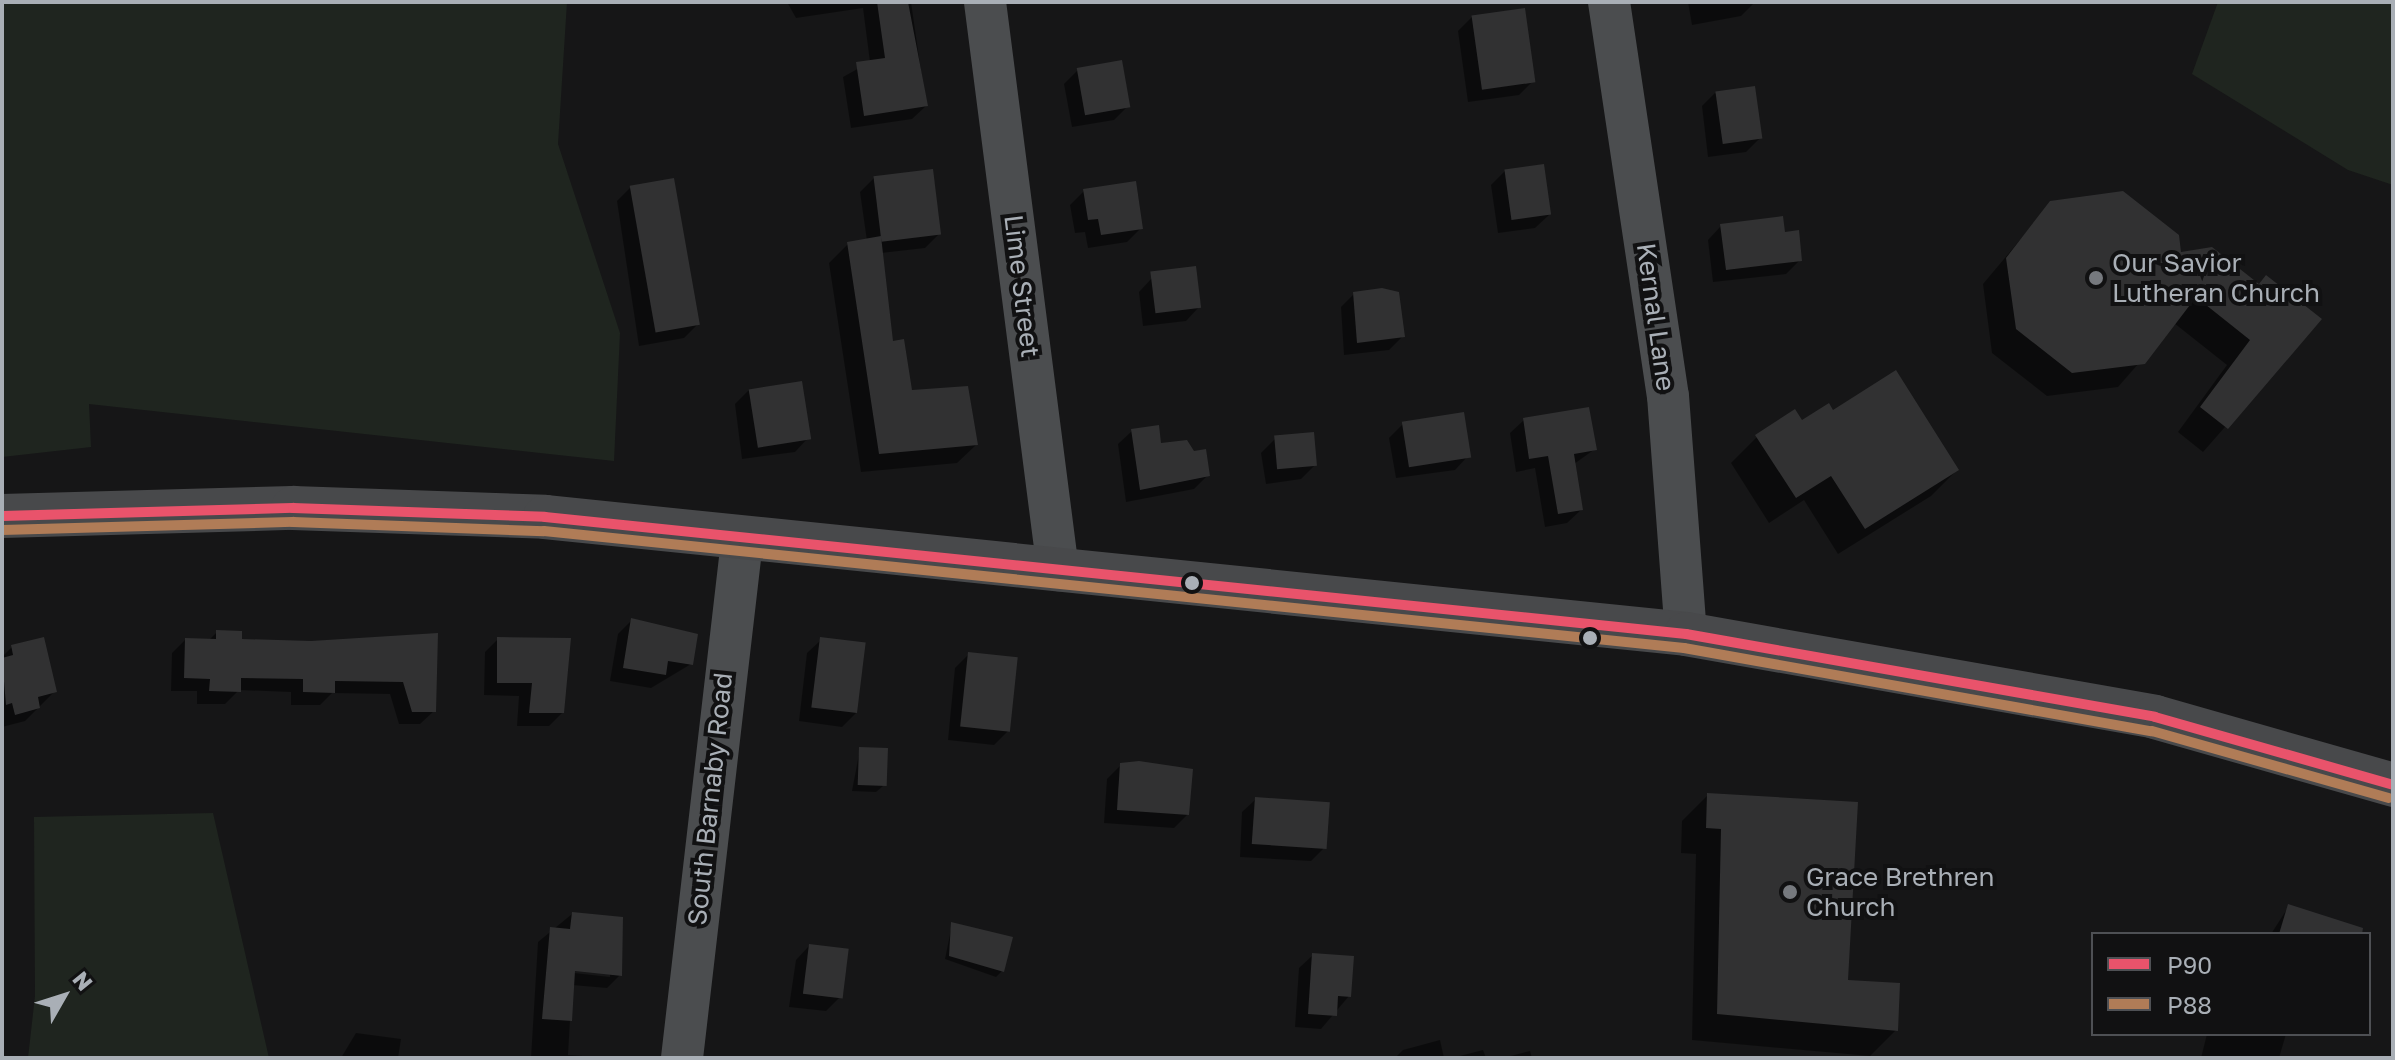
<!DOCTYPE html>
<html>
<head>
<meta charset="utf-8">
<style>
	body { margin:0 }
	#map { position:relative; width:2395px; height:1060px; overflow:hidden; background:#161617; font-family:"Golos Text",sans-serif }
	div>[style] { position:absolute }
	.green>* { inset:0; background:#1f251f }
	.shadow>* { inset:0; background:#0007 }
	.building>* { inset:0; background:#313132; transform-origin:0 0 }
	.minor>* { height:42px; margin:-21px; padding:0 21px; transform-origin:21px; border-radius:21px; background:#4b4d4f }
	.major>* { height:44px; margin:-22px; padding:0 22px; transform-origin:22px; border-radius:22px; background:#48494b }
	.bus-1>* { height:10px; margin:-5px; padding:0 5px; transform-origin:5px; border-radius:5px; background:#e9536b }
	.bus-2>* { height:10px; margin:-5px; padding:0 5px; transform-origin:5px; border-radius:5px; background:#b07c57 }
	.dots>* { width:22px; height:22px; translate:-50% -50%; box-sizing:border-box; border:4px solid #111112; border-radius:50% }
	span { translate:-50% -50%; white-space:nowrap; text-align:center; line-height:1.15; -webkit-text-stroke:8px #111112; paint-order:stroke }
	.poi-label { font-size:26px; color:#a9afb6 }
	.left { translate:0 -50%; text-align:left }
	.street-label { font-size:26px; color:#a9afb6 }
	.frame { position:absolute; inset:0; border:4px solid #a9afb6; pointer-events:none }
	.legend { position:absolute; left:2091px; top:932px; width:280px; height:104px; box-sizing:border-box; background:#111112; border:2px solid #4e5054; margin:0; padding:10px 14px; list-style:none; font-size:24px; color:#a9afb6 }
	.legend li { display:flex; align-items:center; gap:16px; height:40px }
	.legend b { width:40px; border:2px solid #4e5054 }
	.north { position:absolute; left:24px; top:956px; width:80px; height:80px; -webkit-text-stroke:6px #111112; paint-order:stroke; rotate:51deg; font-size:22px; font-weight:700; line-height:32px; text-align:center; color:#a9afb6 }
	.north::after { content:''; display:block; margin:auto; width:28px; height:36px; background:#a9afb6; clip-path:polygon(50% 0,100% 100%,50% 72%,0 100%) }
</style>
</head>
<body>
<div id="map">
	<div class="green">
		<div style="clip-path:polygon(2px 2px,567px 2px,558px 144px,620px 333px,614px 461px,89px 404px,91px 447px,2px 457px)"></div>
		<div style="clip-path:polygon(2218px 2px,2393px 2px,2393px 185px,2348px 170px,2192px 74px)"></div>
		<div style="clip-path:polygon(213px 813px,269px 1058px,28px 1058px,35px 996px,34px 817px)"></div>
	</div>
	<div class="shadow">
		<div style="clip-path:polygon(787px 2px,911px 2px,926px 106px,912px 119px,851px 128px,843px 77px,870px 62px,863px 8px,796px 18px)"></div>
		<div style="clip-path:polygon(1688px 2px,1755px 2px,1741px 16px,1692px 25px)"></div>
		<div style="clip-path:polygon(1472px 17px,1533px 81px,1519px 95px,1468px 102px,1458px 31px)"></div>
		<div style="clip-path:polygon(1078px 70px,1128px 106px,1114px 120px,1072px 127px,1064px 84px)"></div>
		<div style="clip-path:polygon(1715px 93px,1760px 138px,1746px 152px,1708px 157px,1702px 106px)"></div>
		<div style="clip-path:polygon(1505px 171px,1549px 215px,1535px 228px,1498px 233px,1491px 185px)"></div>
		<div style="clip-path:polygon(874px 178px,939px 234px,925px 248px,881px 253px,891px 343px,910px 392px,976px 445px,957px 463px,861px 472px,829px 263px,848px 244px,867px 241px,860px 192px)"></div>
		<div style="clip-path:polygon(631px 187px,698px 324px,684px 338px,639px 346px,617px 201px)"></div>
		<div style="clip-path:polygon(1084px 191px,1141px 228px,1127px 242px,1088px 248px,1085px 232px,1075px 233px,1070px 205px)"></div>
		<div style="clip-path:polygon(2051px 203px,2258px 286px,2319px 320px,2203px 452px,2178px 432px,2227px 365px,2174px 323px,2118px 387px,2047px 396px,1992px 353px,1983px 284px)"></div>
		<div style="clip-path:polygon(1721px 226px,1783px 234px,1800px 260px,1786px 274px,1713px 282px,1708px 240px)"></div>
		<div style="clip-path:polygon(1152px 278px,1199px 307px,1186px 321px,1143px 326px,1139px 292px)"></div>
		<div style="clip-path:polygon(1354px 294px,1403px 336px,1389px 350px,1344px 355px,1341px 307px)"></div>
		<div style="clip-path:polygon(749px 390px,808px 438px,795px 452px,742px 459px,735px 404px)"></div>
		<div style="clip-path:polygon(1832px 413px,1957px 470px,1931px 496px,1838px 554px,1804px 500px,1769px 523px,1731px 463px,1757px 437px)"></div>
		<div style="clip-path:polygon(1524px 420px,1595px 449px,1574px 464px,1581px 510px,1567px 523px,1545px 527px,1535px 468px,1516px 472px,1510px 433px)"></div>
		<div style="clip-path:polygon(1403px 424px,1468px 456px,1455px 470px,1396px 478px,1389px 438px)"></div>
		<div style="clip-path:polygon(1132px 431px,1159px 445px,1208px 475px,1194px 489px,1126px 502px,1118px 444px)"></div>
		<div style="clip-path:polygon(1275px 439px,1315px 465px,1301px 479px,1266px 484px,1261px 453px)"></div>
		<div style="clip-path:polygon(632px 620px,691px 664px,651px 688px,610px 681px,618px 634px)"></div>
		<div style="clip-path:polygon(217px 632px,240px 641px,311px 643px,436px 635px,434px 711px,420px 724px,399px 724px,390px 694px,332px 693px,320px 705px,291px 705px,291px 692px,239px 690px,225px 704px,197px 704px,197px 691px,171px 691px,172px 653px,185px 640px,208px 641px)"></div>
		<div style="clip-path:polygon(498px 639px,569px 640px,562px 713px,549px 726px,517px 726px,519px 696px,484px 695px,485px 652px)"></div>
		<div style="clip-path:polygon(821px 640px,856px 713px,842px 727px,799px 721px,807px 653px)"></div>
		<div style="clip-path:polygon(12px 647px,55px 691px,25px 721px,2px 727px,2px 657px)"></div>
		<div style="clip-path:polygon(969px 654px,1008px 731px,994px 745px,948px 740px,955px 668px)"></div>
		<div style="clip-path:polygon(860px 749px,883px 786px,876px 792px,852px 791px)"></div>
		<div style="clip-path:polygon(1121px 765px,1188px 814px,1174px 828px,1104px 823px,1107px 779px)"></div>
		<div style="clip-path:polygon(1708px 795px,1846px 982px,1896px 1030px,1870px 1056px,1692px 1040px,1696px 854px,1681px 853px,1682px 821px)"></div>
		<div style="clip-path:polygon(1256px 799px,1325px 847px,1311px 861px,1240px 857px,1242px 812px)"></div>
		<div style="clip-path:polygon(2289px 906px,2325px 934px,2271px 934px)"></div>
		<div style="clip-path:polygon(evenodd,572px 914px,620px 975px,607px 988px,572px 985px,568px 1055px,613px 1058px,531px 1058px,538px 942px,572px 914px,566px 968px,610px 973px,610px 977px,565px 972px,566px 968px)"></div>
		<div style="clip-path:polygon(952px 925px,1002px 971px,996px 977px,945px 959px)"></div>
		<div style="clip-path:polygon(809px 946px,840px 997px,826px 1011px,789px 1007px,796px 960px)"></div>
		<div style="clip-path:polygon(1313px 955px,1349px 996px,1321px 1029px,1295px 1027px,1299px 968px)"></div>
		<div style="clip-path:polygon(356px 1033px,401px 1039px,398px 1058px,341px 1058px)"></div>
		<div style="clip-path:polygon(2207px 1034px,2286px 1034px,2279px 1058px,2201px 1058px)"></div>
		<div style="clip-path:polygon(1440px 1040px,1444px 1058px,1395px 1058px,1403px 1050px)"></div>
		<div style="clip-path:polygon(1483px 1050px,1486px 1058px,1452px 1058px)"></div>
		<div style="clip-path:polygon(1530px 1051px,1532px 1058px,1503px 1058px)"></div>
	</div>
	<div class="building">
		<div style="clip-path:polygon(877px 2px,908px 2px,928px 106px,864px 116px,856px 62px,885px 58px)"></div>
		<div style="left:1525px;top:8px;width:75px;height:54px;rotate:82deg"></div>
		<div style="left:1122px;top:60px;width:48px;height:46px;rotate:80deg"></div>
		<div style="left:1755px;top:86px;width:53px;height:40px;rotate:82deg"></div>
		<div style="left:1544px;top:164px;width:51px;height:40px;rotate:82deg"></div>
		<div style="left:933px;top:169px;width:66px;height:60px;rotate:83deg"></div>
		<div style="left:674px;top:178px;width:149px;height:45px;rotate:80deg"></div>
		<div style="clip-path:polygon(1136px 181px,1143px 229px,1101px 235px,1098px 219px,1088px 220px,1083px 189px)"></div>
		<div style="clip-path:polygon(2123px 191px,2179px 235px,2181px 252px,2212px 247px,2259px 284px,2266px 275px,2322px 319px,2228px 429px,2200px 407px,2250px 340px,2196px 297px,2145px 364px,2072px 373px,2016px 329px,2006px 258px,2050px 201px)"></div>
		<div style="clip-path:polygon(1783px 216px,1785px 232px,1799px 230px,1802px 261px,1726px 270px,1720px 224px)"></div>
		<div style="clip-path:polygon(881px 236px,893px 341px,904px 339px,912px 390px,968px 386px,978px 445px,879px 454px,847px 242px)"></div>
		<div style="left:1196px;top:266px;width:42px;height:46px;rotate:83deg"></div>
		<div style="clip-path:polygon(1382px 288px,1399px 292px,1405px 337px,1357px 343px,1353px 292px)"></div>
		<div style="clip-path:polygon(1896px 370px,1959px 470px,1865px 529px,1831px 476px,1796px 498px,1755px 435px,1795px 409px,1802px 420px,1829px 403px,1833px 410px)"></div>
		<div style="left:802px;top:381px;width:59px;height:54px;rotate:81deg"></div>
		<div style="clip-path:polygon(1589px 407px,1597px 450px,1574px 454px,1583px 510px,1558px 514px,1548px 456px,1529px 459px,1523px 418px)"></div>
		<div style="left:1464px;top:412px;width:46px;height:63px;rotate:81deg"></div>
		<div style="clip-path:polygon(1159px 425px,1161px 443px,1187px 440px,1194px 451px,1206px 449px,1210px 476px,1140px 490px,1131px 429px)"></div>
		<div style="left:1314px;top:432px;width:34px;height:40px;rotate:85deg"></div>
		<div style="clip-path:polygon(631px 618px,698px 634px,693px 665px,668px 661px,666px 675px,623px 668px)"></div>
		<div style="clip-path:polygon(216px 630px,242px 631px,242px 639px,311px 641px,438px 633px,436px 712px,412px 712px,403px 682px,335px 681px,335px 693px,303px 692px,303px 679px,241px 678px,241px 692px,209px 691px,210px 679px,184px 678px,185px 638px,216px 639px)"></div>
		<div style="clip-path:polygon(44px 637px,57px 692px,38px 697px,40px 708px,15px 715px,12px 703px,6px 705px,2px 658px,13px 655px,11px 645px)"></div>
		<div style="clip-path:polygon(497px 637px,571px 638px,564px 713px,529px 713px,532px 683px,497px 683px)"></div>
		<div style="left:820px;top:637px;width:46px;height:71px;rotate:7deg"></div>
		<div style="left:968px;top:652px;width:50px;height:75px;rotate:6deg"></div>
		<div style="left:859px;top:747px;width:29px;height:38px;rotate:2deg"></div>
		<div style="clip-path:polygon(1139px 761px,1193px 769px,1189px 815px,1117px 810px,1120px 763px)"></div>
		<div style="clip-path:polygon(1707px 793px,1858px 802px,1848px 980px,1900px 983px,1898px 1031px,1717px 1014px,1721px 829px,1706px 828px)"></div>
		<div style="left:1255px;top:797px;width:75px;height:47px;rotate:4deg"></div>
		<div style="clip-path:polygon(2288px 904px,2363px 928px,2362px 934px,2279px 934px)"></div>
		<div style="clip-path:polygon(572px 912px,623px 917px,622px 976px,575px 971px,572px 1021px,542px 1019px,550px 927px,570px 929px)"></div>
		<div style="clip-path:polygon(951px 922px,1013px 937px,1004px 972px,949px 956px)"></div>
		<div style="left:809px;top:944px;width:40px;height:50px;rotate:7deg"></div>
		<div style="clip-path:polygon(1312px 953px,1354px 956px,1351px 997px,1338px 996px,1337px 1016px,1308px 1014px)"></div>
	</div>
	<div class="minor">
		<div style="left:985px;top:2px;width:573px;rotate:82.68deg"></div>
		<div style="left:1609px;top:2px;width:398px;rotate:81.5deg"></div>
		<div style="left:1668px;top:396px;width:239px;rotate:85.7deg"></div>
		<div style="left:682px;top:1058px;width:520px;rotate:-83.38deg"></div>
	</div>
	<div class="major">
		<div style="left:2px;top:516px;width:291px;rotate:-1.6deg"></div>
		<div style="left:293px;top:508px;width:252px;rotate:2deg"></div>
		<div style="left:545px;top:517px;width:1147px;rotate:5.85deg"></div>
		<div style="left:1686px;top:634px;width:476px;rotate:10deg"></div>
		<div style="left:2155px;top:717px;width:248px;rotate:15.9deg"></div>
	</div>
	<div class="bus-1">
		<div style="left:2px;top:516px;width:291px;rotate:-1.6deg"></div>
		<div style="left:293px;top:508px;width:252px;rotate:2deg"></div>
		<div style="left:545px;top:517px;width:1147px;rotate:5.85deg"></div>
		<div style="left:1686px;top:634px;width:476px;rotate:10deg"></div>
		<div style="left:2155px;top:717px;width:248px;rotate:15.9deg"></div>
	</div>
	<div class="bus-2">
		<div style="left:2px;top:530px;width:291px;rotate:-1.6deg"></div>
		<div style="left:293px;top:522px;width:251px;rotate:2.1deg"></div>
		<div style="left:544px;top:531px;width:1146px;rotate:5.86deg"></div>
		<div style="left:1684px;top:648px;width:475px;rotate:10.1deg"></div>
		<div style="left:2152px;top:731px;width:246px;rotate:15.8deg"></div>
	</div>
	<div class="dots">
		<div style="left:2096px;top:278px;background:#76797e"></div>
		<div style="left:1192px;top:583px;background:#a9afb6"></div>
		<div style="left:1590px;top:638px;background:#a9afb6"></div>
		<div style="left:1790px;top:892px;background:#76797e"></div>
	</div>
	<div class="poi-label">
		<span class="left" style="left:2112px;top:278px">Our Savior<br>Lutheran Church</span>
		<span class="left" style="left:1806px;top:892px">Grace Brethren<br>Church</span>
	</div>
	<div class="street-label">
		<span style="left:1022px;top:286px;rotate:83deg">Lime Street</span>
		<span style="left:1656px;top:317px;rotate:82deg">Kernal Lane</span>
		<span style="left:710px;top:799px;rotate:-84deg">South Barnaby Road</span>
	</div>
	<div class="frame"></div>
	<ul class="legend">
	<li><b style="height:10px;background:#e9536b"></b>P90</li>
	<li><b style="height:10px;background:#b07c57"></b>P88</li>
	</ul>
	<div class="north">N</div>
</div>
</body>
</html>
